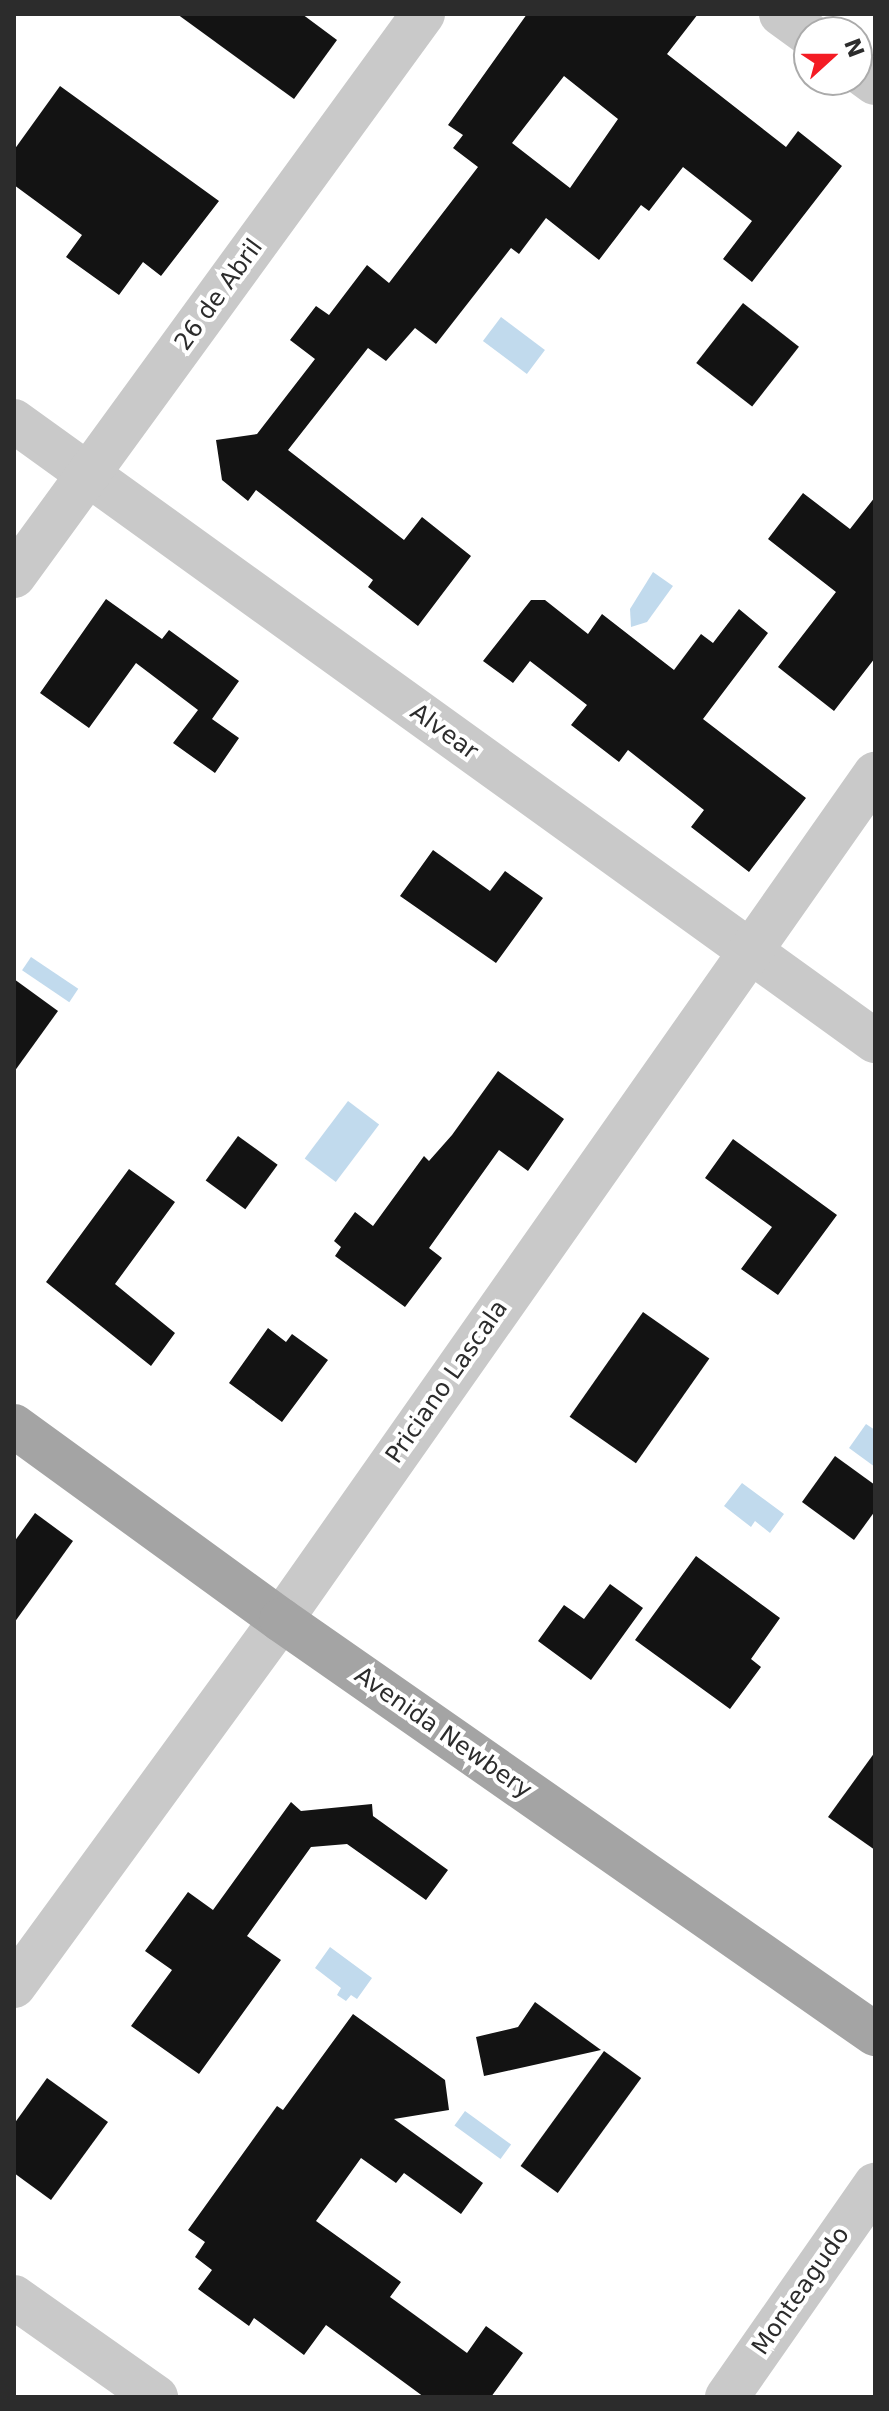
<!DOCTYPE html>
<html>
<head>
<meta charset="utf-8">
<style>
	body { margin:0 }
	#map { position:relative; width:889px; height:2411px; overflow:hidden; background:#fff; font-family:"DejaVu Sans",sans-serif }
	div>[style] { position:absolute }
	.water>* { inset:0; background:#c1daed; transform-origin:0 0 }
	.building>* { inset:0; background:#131313; transform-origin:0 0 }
	.minor>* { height:44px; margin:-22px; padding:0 22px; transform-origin:22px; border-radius:22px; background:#c9c9c9 }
	.major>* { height:44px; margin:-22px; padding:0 22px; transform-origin:22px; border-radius:22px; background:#a4a4a4 }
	span { translate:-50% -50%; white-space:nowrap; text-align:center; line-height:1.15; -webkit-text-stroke:8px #fff; paint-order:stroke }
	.street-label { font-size:24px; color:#2c2c2c }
	.frame { position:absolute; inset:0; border:16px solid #2c2c2c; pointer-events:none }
	.north { position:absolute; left:793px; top:16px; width:80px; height:80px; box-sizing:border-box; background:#fff; border:2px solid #ababab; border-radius:50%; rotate:69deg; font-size:22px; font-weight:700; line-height:32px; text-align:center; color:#2c2c2c }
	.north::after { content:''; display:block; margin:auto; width:28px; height:36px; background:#f41c24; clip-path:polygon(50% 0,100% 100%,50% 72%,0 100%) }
</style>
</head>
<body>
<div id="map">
	<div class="water">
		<div style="left:501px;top:317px;width:55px;height:30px;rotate:37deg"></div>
		<div style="clip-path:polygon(653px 572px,673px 586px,647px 622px,631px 627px,630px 609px)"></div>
		<div style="left:31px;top:957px;width:57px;height:16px;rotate:34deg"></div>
		<div style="left:348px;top:1101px;width:39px;height:72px;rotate:37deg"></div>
		<div style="clip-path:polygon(866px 1424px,875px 1430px,875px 1467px,849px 1448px)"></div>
		<div style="clip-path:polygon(742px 1483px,784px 1514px,770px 1533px,755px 1521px,751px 1527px,724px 1506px)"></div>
		<div style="clip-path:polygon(330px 1947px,372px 1978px,357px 1999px,351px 1995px,346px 2001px,337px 1995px,341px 1988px,315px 1968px)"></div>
		<div style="left:465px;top:2111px;width:57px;height:18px;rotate:36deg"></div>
	</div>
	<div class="building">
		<div style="clip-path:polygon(177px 14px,302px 14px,337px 40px,294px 99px)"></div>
		<div style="clip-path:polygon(evenodd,527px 14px,698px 14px,667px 54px,786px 147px,798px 131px,842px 166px,752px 282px,723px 259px,752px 221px,683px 167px,649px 211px,641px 205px,599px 260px,546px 218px,519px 254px,511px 248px,436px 344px,415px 328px,386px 361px,368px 348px,288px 450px,404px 540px,422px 517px,471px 556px,418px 626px,368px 587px,373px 580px,256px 490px,248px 501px,222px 480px,216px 440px,257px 434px,315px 359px,290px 340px,316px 306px,329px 315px,367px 265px,389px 283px,478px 167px,453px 148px,463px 135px,448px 125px,527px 14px,564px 76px,618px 119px,570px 188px,512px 143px,564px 76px)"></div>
		<div style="clip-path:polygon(60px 86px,219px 201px,161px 276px,143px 262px,119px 295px,66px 257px,82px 235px,14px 185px,14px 150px)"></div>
		<div style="left:743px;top:303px;width:71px;height:76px;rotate:38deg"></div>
		<div style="clip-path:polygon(803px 493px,850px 529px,875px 497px,875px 658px,834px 711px,778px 667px,836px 592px,768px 539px)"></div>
		<div style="clip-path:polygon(106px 599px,162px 639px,169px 630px,239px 681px,212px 719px,239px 738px,215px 773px,173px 743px,198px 710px,136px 663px,89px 728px,40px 693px)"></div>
		<div style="clip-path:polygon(531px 600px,545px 600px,588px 634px,602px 614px,674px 670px,701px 634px,713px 643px,739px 609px,768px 633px,703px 719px,806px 798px,749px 872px,691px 827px,704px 810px,628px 750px,619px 762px,571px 725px,587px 705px,530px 661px,513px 683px,483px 661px)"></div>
		<div style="clip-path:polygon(433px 850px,490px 891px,505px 871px,543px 898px,496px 963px,400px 896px)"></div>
		<div style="clip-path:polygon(14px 979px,58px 1011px,14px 1072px)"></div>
		<div style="clip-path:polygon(498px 1071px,564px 1119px,528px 1171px,499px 1150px,429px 1248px,442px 1258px,405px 1307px,335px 1256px,341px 1247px,334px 1241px,355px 1212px,373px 1226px,424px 1156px,429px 1161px,452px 1135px)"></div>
		<div style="left:238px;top:1136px;width:49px;height:55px;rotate:36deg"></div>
		<div style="clip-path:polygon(733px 1139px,837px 1215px,778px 1295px,741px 1269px,772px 1227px,705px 1178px)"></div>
		<div style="clip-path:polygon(129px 1169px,175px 1202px,115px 1284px,175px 1333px,151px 1366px,46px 1282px)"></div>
		<div style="left:643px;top:1312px;width:81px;height:128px;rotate:35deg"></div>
		<div style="clip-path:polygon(268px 1328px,286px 1342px,292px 1334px,328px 1360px,282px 1422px,229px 1383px)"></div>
		<div style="clip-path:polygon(835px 1456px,875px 1485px,875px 1511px,854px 1540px,802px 1502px)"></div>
		<div style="clip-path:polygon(35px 1513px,73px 1541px,14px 1623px,14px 1542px)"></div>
		<div style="clip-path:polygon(696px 1556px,780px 1618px,751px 1659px,761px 1667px,730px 1709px,635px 1640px)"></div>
		<div style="clip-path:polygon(610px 1584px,643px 1608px,591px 1680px,538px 1641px,564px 1605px,584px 1619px)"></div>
		<div style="clip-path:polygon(875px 1752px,875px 1850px,828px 1817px)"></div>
		<div style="clip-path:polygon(291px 1802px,301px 1811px,372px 1804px,373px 1816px,448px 1870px,426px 1900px,347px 1844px,311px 1847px,247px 1936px,281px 1960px,199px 2074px,131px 2026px,172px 1970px,145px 1951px,188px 1892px,213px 1910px)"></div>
		<div style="clip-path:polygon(535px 2002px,601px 2050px,484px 2076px,476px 2037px,518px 2027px)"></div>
		<div style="clip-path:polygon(353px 2014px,445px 2080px,449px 2110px,394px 2119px,483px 2183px,461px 2214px,404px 2173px,396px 2183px,361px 2158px,316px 2221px,401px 2282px,390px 2297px,467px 2353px,486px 2326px,523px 2353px,491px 2397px,424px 2397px,326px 2325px,304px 2355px,254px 2318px,249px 2326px,198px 2289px,212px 2270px,195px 2257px,205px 2242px,188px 2230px,277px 2106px,283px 2110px)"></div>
		<div style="left:604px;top:2051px;width:46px;height:142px;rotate:36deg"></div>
		<div style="clip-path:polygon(47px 2078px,108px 2122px,51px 2200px,14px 2173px,14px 2124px)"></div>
	</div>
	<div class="minor">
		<div style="left:781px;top:14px;width:34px;rotate:36deg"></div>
		<div style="left:857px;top:70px;width:22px;rotate:36deg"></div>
		<div style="left:14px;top:421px;width:1061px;rotate:35.76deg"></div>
		<div style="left:14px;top:576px;width:695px;rotate:-53.95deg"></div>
		<div style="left:14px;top:1986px;width:453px;rotate:-53.9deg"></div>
		<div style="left:281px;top:1620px;width:1034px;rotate:-54.93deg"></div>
		<div style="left:14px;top:2297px;width:174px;rotate:35.2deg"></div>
		<div style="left:727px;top:2397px;width:259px;rotate:-55.1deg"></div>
	</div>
	<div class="major">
		<div style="left:14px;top:1426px;width:330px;rotate:36deg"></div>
		<div style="left:281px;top:1620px;width:724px;rotate:34.88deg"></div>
	</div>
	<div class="street-label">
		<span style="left:219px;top:295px;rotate:-54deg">26 de Abril</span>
		<span style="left:444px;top:732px;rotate:36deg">Alvear</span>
		<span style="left:447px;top:1382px;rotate:-55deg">Priciano Lascala</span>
		<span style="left:443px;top:1733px;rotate:35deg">Avenida Newbery</span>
		<span style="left:801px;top:2291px;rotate:-55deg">Monteagudo</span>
	</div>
	<div class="frame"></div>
	<div class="north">N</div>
</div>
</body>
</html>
